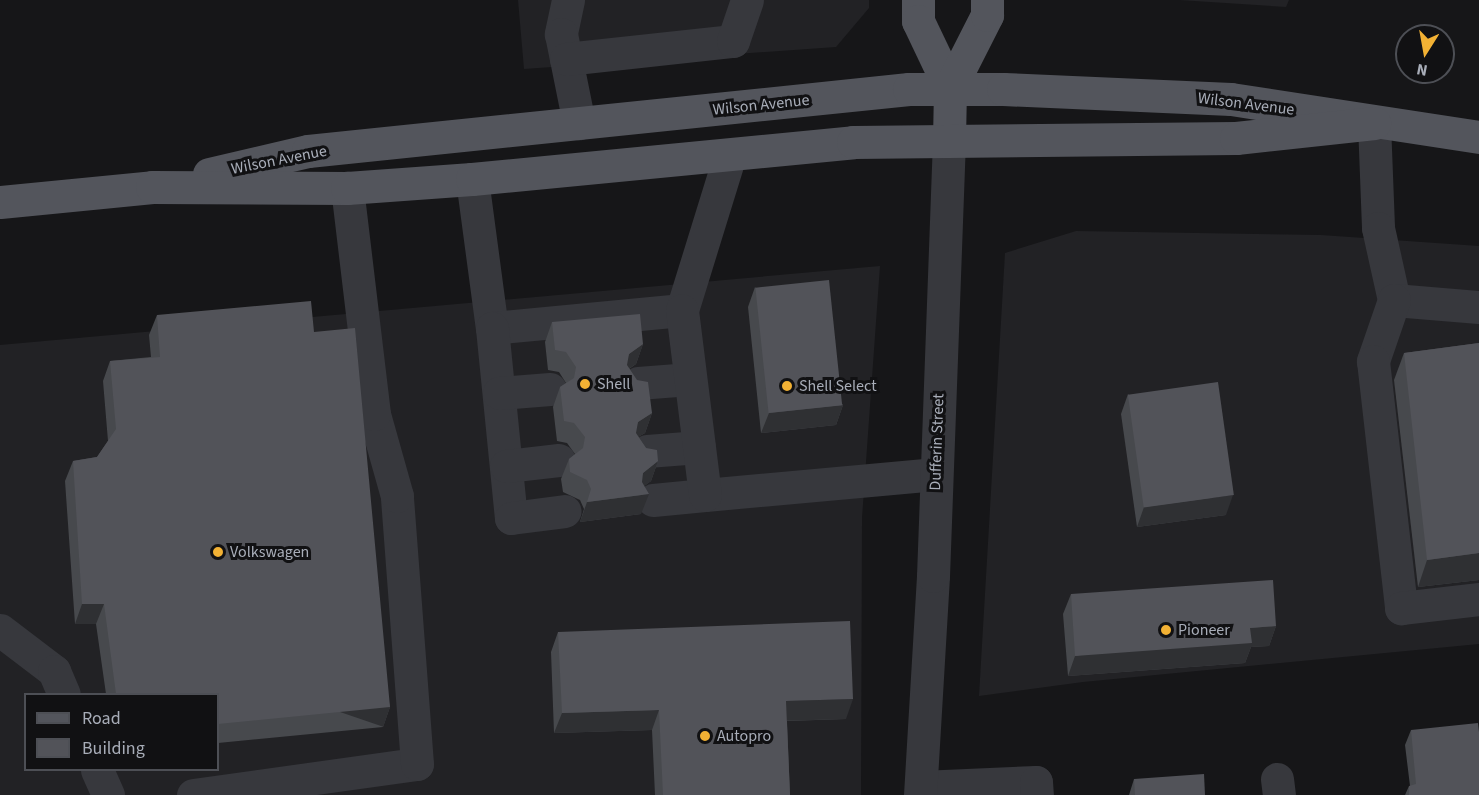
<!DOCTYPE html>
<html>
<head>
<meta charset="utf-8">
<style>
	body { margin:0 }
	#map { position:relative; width:1479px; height:795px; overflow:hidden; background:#161618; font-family:"Source Sans 3",sans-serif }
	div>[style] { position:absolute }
	.built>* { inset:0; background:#222225 }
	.minor>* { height:33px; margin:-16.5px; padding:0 16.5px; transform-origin:16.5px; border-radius:16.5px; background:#37383d }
	.major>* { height:33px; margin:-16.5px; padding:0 16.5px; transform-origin:16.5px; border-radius:16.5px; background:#53555c }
	.wall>* { inset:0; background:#47494d }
	.shaded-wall>* { inset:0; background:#2f3033; transform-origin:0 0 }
	.building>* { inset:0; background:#525359; transform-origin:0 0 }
	.dots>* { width:16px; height:16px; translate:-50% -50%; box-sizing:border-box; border:3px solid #111113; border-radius:50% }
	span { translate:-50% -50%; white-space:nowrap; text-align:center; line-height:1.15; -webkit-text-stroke:6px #111113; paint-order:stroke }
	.street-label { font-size:16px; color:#a8adb8 }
	.poi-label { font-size:16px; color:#a8adb8 }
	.left { translate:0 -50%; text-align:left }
	.legend { position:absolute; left:24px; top:693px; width:195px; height:78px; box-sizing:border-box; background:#111113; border:2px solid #4d4f55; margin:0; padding:8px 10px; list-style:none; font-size:18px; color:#a8adb8 }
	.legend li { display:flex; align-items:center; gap:12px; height:30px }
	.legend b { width:30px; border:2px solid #4d4f55 }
	.north { position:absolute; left:1395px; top:24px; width:60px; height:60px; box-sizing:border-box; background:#111113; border:2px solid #4d4f55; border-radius:50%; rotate:191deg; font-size:16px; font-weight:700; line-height:24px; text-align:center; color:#a8adb8 }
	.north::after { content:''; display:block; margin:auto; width:21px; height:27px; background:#f2b134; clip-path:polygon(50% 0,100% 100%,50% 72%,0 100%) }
</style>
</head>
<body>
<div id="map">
	<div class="built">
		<div style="clip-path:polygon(518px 0,869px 0,869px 8px,836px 47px,524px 69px)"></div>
		<div style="clip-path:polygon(1179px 0,1289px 0,1286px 7px)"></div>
		<div style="clip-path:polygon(1076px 231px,1321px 235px,1479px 246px,1479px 644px,1083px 682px,979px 696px,1005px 253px)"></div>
		<div style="clip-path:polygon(evenodd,880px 266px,862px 518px,861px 795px,0 795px,0 345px,880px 266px,26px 694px,218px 694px,218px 770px,26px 770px,26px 694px)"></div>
	</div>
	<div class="minor">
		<div style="left:568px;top:0;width:35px;rotate:102deg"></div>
		<div style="left:561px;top:34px;width:91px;rotate:78.6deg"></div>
		<div style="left:566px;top:59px;width:168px;rotate:-6.2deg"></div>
		<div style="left:733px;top:41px;width:43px;rotate:-71.1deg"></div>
		<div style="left:1374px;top:123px;width:105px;rotate:87.8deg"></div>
		<div style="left:1378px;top:228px;width:74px;rotate:77.5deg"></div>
		<div style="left:1394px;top:300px;width:85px;rotate:4.7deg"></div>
		<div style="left:472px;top:179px;width:150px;rotate:82.4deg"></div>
		<div style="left:492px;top:328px;width:191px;rotate:-5.4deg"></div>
		<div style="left:682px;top:310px;width:162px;rotate:-72.8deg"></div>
		<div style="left:1394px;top:300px;width:65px;rotate:109deg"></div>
		<div style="left:1373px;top:361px;width:249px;rotate:83.5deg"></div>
		<div style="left:1401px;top:608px;width:79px;rotate:-6.6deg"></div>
		<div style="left:492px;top:328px;width:191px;rotate:84.3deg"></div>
		<div style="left:511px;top:518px;width:54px;rotate:-7.4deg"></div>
		<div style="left:638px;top:383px;width:52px;rotate:-4.4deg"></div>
		<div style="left:499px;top:393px;width:51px;rotate:-4.5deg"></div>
		<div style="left:647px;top:451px;width:52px;rotate:-4.4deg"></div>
		<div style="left:506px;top:466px;width:53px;rotate:-6.5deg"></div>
		<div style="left:705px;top:495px;width:232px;rotate:-5.2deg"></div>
		<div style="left:653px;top:500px;width:52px;rotate:-5.5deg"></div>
		<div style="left:705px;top:495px;width:186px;rotate:-97.1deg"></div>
		<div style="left:0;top:630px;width:68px;rotate:37.2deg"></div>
		<div style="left:54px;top:671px;width:25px;rotate:67deg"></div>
		<div style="left:97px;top:770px;width:27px;rotate:66deg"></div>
		<div style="left:1277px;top:779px;width:16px;rotate:83deg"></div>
		<div style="left:921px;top:787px;width:115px;rotate:-2.5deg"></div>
		<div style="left:1036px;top:782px;width:13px;rotate:86deg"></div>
		<div style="left:193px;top:795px;width:226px;rotate:-7.9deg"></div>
		<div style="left:417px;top:764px;width:269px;rotate:-94.3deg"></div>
		<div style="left:397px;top:496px;width:85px;rotate:-105.7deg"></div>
		<div style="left:374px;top:414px;width:228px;rotate:-96.8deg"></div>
		<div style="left:920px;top:795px;width:219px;rotate:-86.6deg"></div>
		<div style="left:933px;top:576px;width:436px;rotate:-87.9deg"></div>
	</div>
	<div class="major">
		<div style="left:918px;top:0;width:21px;rotate:90deg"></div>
		<div style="left:918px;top:21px;width:74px;rotate:64.5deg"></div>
		<div style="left:949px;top:140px;width:52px;rotate:-88.9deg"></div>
		<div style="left:950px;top:88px;width:82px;rotate:-63.1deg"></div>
		<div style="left:987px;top:15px;width:15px;rotate:-90deg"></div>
		<div style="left:209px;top:174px;width:102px;rotate:-13.1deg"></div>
		<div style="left:308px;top:151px;width:604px;rotate:-5.89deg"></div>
		<div style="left:909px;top:89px;width:94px"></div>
		<div style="left:1003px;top:89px;width:228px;rotate:2.5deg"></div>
		<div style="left:1231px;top:99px;width:251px;rotate:8.7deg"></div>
		<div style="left:0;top:202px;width:153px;rotate:-5.6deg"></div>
		<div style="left:152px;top:187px;width:195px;rotate:0.3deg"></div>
		<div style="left:347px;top:188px;width:125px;rotate:-4.1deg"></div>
		<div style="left:472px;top:179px;width:383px;rotate:-5.5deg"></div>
		<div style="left:853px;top:142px;width:383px;rotate:-0.6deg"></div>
		<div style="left:1236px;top:138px;width:139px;rotate:-6.2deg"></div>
	</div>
	<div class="wall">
		<div style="clip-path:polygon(755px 287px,843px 405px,836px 425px,761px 433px,748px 307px)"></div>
		<div style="clip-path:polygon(157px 315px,314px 332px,390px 707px,383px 727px,218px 743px,218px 694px,106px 694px,96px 624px,75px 624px,65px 481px,73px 461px,97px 457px,108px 441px,103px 381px,110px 361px,151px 357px,149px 335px)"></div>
		<div style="clip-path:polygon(552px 322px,643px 344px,636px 364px,629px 369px,652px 413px,645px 433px,638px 437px,646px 448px,658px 461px,651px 481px,644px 486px,641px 514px,580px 522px,584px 509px,580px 500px,563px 492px,561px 479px,569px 459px,575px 454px,567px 443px,557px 441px,553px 407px,560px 387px,566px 383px,559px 372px,548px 370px,545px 342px)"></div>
		<div style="clip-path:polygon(1479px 343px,1479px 580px,1418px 587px,1394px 380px,1404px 353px)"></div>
		<div style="clip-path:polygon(1128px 394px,1226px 515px,1137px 527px,1121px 414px)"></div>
		<div style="clip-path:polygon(1071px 594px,1276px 626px,1269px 646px,1251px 647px,1245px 663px,1068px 676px,1063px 614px)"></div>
		<div style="clip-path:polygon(558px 632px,846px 719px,787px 721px,790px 795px,655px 795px,652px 730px,554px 733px,551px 652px)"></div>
		<div style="clip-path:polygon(1411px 730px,1479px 795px,1405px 795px,1409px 786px,1410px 786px,1405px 745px)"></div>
		<div style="clip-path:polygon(1134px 779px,1205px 795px,1129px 795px)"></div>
	</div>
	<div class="shaded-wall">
		<div style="clip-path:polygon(643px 344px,636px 364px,621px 374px,629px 354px)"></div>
		<div style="clip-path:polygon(843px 405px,836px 425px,761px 433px,769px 413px)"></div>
		<div style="clip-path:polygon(652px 413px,645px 433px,630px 442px,638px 422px)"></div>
		<div style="clip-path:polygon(658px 461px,651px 481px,636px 493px,643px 473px)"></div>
		<div style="clip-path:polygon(649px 494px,641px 514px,580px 522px,587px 502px)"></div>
		<div style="clip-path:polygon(1233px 495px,1226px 515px,1137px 527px,1144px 507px)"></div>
		<div style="clip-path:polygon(1479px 553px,1479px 580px,1418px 587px,1427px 560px)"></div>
		<div style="clip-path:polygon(82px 604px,104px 604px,96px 624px,75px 624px)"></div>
		<div style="clip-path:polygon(1276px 626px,1269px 646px,1251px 647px,1245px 663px,1068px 676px,1075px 656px,1250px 628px)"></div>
		<div style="clip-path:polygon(853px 699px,846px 719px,778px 721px,786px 701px)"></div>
		<div style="left:390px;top:707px;width:21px;height:173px;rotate:109deg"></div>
		<div style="clip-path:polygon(659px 710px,652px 730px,554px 733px,562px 713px)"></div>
	</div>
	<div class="building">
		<div style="left:829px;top:280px;width:126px;height:74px;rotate:84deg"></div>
		<div style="clip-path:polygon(311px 301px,314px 332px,355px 328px,390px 707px,218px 724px,218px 694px,116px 694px,104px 604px,82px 604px,73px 461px,97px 457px,116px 429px,110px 361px,160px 357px,157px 315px)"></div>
		<div style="clip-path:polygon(640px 314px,643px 344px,629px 354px,627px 365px,637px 380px,648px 382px,652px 413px,638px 422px,636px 433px,646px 448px,657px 450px,658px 461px,643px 473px,642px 482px,649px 494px,587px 502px,591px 489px,587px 480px,570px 472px,569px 459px,583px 448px,585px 437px,574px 423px,564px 421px,560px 387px,574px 378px,576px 367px,566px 352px,555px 350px,552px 322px)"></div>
		<div style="clip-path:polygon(1479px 343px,1479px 553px,1427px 560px,1404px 353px)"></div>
		<div style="left:1218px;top:382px;width:114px;height:91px;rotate:82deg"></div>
		<div style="clip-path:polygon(1273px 580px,1276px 626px,1250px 628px,1252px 643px,1075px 656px,1071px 594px)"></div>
		<div style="clip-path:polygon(850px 621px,853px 699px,786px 701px,790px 795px,663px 795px,659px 710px,562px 713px,558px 632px)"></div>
		<div style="clip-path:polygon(1478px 723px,1479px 732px,1479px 795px,1409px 795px,1409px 786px,1416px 784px,1411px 730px)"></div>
		<div style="clip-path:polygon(1204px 774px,1205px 795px,1135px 795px,1134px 779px)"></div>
	</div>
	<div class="dots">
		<div style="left:585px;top:384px;background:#f2b134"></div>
		<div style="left:787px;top:386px;background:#f2b134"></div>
		<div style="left:218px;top:552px;background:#f2b134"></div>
		<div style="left:1166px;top:630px;background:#f2b134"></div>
		<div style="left:705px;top:736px;background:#f2b134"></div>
	</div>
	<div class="street-label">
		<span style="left:1246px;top:104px;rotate:7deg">Wilson Avenue</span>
		<span style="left:761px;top:105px;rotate:-6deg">Wilson Avenue</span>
		<span style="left:279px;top:160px;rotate:-11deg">Wilson Avenue</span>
		<span style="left:937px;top:442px;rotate:-88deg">Dufferin Street</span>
	</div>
	<div class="poi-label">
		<span class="left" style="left:597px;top:384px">Shell</span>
		<span class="left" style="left:799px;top:386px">Shell Select</span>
		<span class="left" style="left:230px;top:552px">Volkswagen</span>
		<span class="left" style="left:1178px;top:630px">Pioneer</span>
		<span class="left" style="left:717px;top:736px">Autopro</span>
	</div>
	<ul class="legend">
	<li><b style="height:8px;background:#53555c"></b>Road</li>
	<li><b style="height:16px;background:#525359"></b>Building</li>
	</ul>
	<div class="north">N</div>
</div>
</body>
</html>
